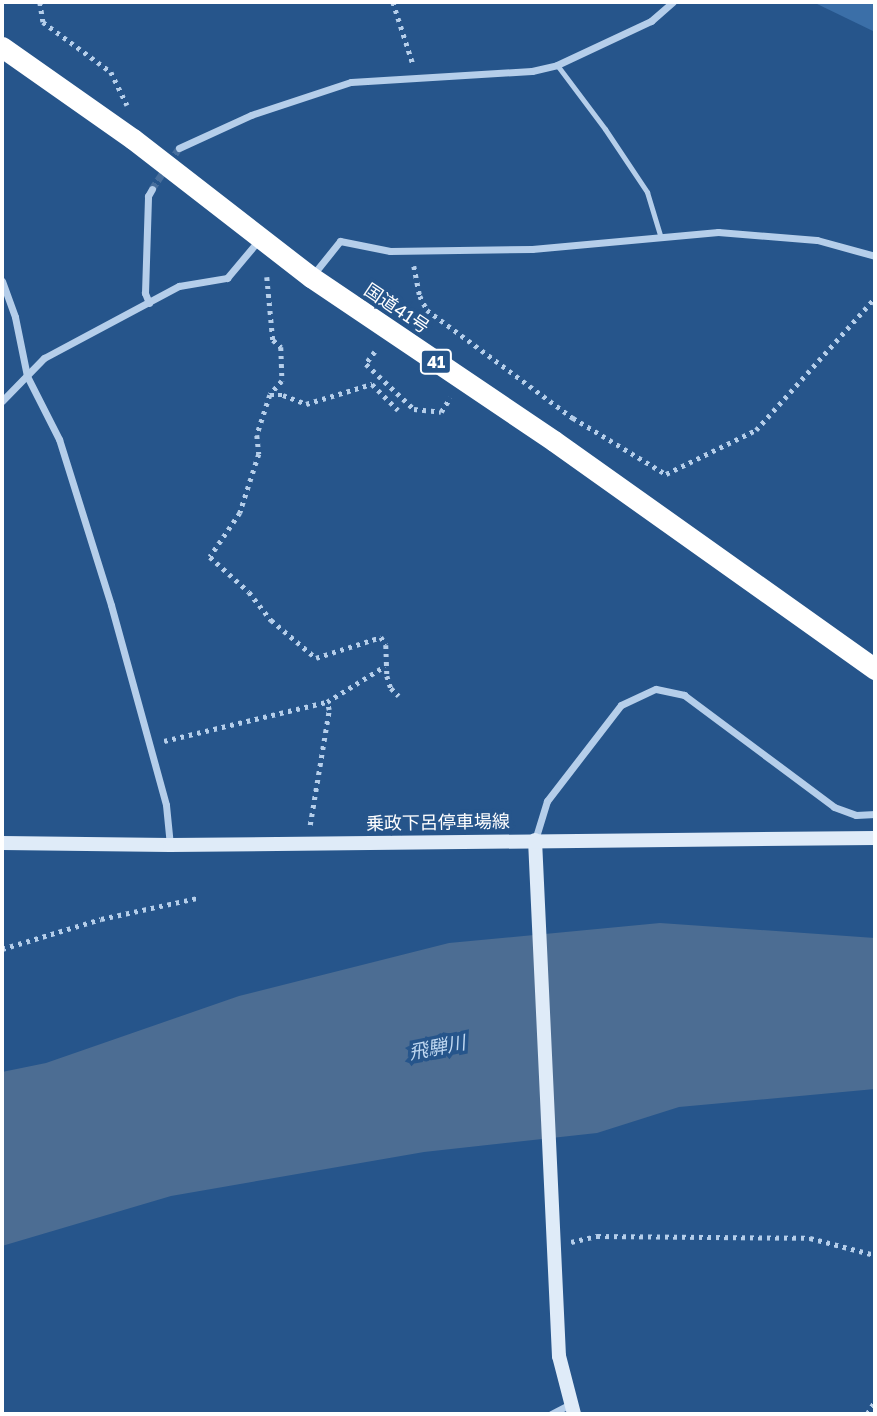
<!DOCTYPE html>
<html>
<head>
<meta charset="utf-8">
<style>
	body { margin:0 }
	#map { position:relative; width:877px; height:1416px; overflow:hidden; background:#26558b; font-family:"Golos Text","Noto Sans JP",sans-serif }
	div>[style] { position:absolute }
	.green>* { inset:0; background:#3b6fa8 }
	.water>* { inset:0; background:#4c6d93 }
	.street-tunnel>* { height:7px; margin-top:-3.5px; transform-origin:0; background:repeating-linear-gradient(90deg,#476e9c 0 7px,transparent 0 10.5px) }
	.path>* { height:4.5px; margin-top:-2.25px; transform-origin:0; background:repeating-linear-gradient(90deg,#b5ceea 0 3.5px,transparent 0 8.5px) }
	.lane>* { height:5px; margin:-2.5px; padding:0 2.5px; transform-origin:2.5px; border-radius:2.5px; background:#b5ceea }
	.street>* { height:7px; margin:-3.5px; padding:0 3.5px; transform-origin:3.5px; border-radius:3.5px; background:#b5ceea }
	.secondary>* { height:14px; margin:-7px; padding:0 7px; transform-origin:7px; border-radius:7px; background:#dfebf8 }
	.highway>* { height:21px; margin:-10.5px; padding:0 10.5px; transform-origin:10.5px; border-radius:10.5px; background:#fff }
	span { translate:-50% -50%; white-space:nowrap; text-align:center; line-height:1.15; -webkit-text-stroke:7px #26558b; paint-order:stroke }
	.shield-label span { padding:2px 5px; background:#26558b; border:2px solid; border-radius:5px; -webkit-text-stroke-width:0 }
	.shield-label { font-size:16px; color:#fff; font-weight:700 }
	.street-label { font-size:18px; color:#fff }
	.water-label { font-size:19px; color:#c0d8f1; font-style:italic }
	.frame { position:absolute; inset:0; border:4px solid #fff; pointer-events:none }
</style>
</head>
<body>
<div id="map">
	<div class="green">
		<div style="clip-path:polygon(813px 2px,875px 2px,875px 32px)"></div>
	</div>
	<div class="water">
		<div style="clip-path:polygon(660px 923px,875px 938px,875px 1089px,679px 1107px,597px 1133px,424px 1152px,171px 1196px,2px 1246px,2px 1072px,46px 1063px,239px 996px,449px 943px)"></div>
	</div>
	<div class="street-tunnel">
		<div style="left:152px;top:189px;width:49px;rotate:-56.6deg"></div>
	</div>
	<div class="path">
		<div style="left:40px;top:2px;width:20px;rotate:81deg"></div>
		<div style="left:43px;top:22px;width:84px;rotate:36.3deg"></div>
		<div style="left:111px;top:72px;width:37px;rotate:64deg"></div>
		<div style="left:393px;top:2px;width:65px;rotate:72.1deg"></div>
		<div style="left:414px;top:266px;width:31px;rotate:79deg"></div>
		<div style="left:420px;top:296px;width:16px;rotate:63deg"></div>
		<div style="left:427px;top:310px;width:182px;rotate:36.5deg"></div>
		<div style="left:573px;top:418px;width:109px;rotate:31.1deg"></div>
		<div style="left:666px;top:474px;width:100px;rotate:-26.1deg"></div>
		<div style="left:756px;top:430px;width:178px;rotate:-48deg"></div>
		<div style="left:267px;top:277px;width:63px;rotate:84.6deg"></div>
		<div style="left:273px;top:340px;width:11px;rotate:41deg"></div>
		<div style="left:281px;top:347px;width:34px;rotate:88deg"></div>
		<div style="left:282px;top:381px;width:18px;rotate:131deg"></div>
		<div style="left:270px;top:395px;width:42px;rotate:108deg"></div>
		<div style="left:257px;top:435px;width:19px;rotate:84deg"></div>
		<div style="left:259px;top:454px;width:62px;rotate:107.9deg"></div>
		<div style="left:240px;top:513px;width:53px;rotate:124.3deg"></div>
		<div style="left:210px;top:557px;width:52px;rotate:41.9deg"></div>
		<div style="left:249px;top:592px;width:36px;rotate:52deg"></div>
		<div style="left:271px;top:620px;width:59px;rotate:40.2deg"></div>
		<div style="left:316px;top:658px;width:68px;rotate:-17.9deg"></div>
		<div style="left:381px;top:637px;width:9px;rotate:58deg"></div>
		<div style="left:386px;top:645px;width:31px;rotate:88deg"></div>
		<div style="left:387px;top:676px;width:13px;rotate:72deg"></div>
		<div style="left:391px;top:688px;width:11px;rotate:45deg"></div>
		<div style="left:375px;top:352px;width:15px;rotate:127deg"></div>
		<div style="left:366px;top:364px;width:66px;rotate:43.2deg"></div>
		<div style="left:414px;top:409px;width:27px;rotate:6deg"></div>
		<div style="left:441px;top:412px;width:17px;rotate:-57deg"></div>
		<div style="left:270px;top:395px;width:13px"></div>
		<div style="left:283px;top:395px;width:25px;rotate:21deg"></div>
		<div style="left:306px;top:404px;width:69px;rotate:-16.9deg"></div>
		<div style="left:372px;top:384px;width:37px;rotate:45deg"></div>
		<div style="left:164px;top:741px;width:168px;rotate:-13.5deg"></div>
		<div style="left:327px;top:702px;width:68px;rotate:-31.8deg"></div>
		<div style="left:310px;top:825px;width:117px;rotate:-80.6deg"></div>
		<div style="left:329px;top:710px;width:8px;rotate:-104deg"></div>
		<div style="left:2px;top:949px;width:103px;rotate:-16.9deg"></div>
		<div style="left:101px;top:919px;width:98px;rotate:-12.3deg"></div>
		<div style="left:571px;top:1242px;width:27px;rotate:-13deg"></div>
		<div style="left:597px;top:1236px;width:213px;rotate:0.5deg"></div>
		<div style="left:810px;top:1238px;width:67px;rotate:14.7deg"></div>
		<div style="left:867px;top:1414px;width:15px;rotate:-58deg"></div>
	</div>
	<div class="lane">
		<div style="left:557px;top:65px;width:80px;rotate:53.1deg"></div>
		<div style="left:605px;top:129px;width:76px;rotate:56.3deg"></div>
		<div style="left:647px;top:192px;width:48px;rotate:73.1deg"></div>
	</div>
	<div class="street">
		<div style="left:179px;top:148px;width:79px;rotate:-24.6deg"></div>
		<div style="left:251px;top:115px;width:105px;rotate:-18.3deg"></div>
		<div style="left:351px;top:82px;width:181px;rotate:-3.5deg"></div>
		<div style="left:532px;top:71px;width:26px;rotate:-13deg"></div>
		<div style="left:557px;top:65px;width:104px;rotate:-25.1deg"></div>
		<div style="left:651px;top:21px;width:29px;rotate:-41deg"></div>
		<div style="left:312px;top:276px;width:45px;rotate:-51.3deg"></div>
		<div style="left:340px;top:241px;width:51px;rotate:11.3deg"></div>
		<div style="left:390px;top:251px;width:142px;rotate:-0.8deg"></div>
		<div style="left:532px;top:249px;width:187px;rotate:-5.2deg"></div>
		<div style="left:718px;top:232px;width:99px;rotate:4.6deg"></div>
		<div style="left:817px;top:240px;width:60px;rotate:15.4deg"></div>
		<div style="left:2px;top:281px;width:38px;rotate:70deg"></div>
		<div style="left:15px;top:317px;width:60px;rotate:78.5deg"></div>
		<div style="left:27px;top:376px;width:71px;rotate:63.1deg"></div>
		<div style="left:59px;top:439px;width:174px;rotate:72.6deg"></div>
		<div style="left:111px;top:605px;width:207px;rotate:74.6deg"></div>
		<div style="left:166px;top:805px;width:40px;rotate:84.3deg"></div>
		<div style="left:149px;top:303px;width:11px;rotate:-112deg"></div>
		<div style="left:145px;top:293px;width:97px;rotate:-88.2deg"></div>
		<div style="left:148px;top:196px;width:8px;rotate:-60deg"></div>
		<div style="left:2px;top:401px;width:60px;rotate:-45.7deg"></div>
		<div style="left:44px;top:358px;width:153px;rotate:-28.1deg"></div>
		<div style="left:179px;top:286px;width:49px;rotate:-9.5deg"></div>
		<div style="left:227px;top:278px;width:48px;rotate:-50deg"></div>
		<div style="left:535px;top:840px;width:41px;rotate:-72.9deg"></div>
		<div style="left:547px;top:801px;width:121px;rotate:-52.4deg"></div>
		<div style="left:621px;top:705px;width:38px;rotate:-25deg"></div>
		<div style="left:656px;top:689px;width:29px;rotate:12deg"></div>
		<div style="left:684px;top:695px;width:187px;rotate:36.7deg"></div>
		<div style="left:834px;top:807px;width:23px;rotate:20deg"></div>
		<div style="left:856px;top:815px;width:19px;rotate:-3deg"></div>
		<div style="left:551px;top:1414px;width:20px;rotate:-27deg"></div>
	</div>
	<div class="secondary">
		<div style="left:535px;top:840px;width:517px;rotate:87.34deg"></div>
		<div style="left:559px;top:1356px;width:60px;rotate:75.5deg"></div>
		<div style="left:2px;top:843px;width:168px;rotate:0.7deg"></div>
		<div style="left:170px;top:845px;width:705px;rotate:-0.57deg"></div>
	</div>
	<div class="highway">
		<div style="left:2px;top:47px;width:160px;rotate:35.1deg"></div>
		<div style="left:133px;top:139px;width:225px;rotate:37.8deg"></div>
		<div style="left:311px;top:277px;width:293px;rotate:34deg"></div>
		<div style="left:554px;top:441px;width:394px;rotate:35.4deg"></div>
	</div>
	<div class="shield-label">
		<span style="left:436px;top:362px">41</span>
	</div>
	<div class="street-label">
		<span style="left:397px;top:308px;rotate:34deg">国道41号</span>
		<span style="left:438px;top:822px;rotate:-1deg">乗政下呂停車場線</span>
	</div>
	<div class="water-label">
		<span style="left:437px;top:1047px;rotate:-11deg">飛騨川</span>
	</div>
	<div class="frame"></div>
</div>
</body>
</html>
